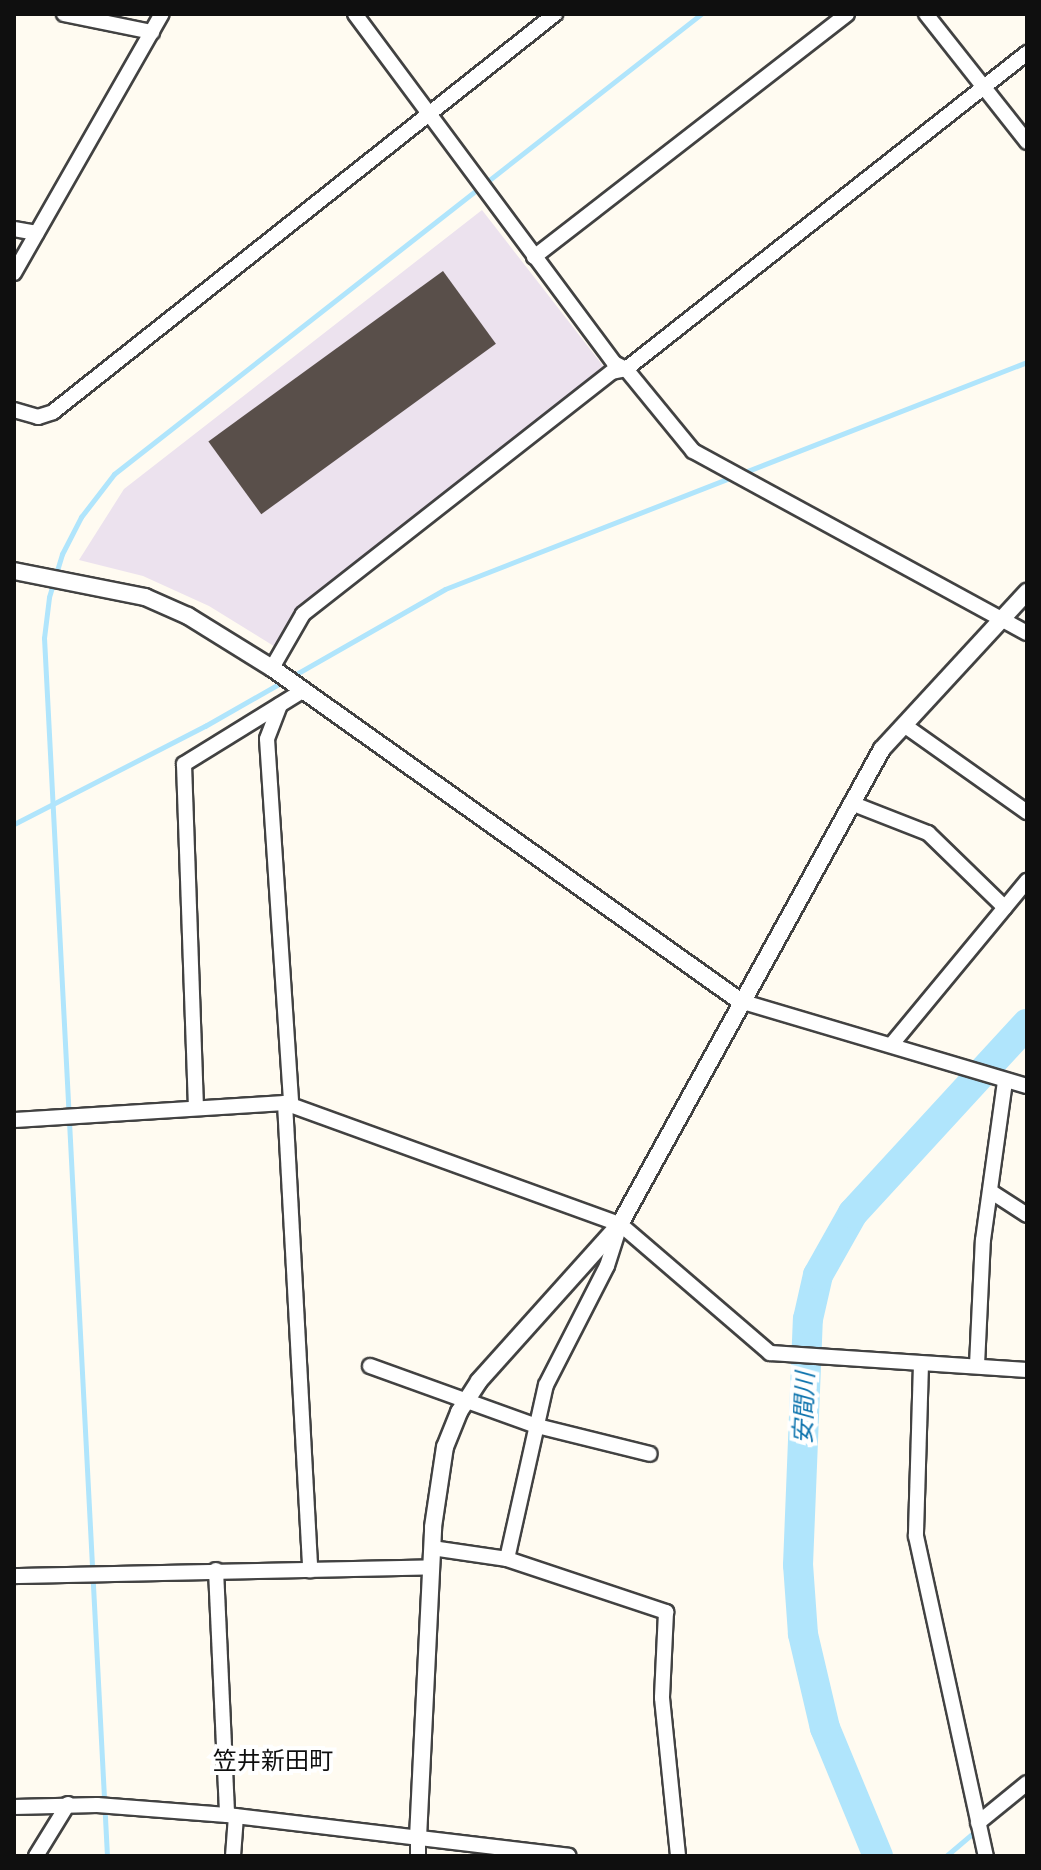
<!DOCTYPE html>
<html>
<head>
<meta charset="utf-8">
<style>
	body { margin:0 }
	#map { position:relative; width:1041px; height:1870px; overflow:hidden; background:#fffbf1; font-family:Merriweather,"Noto Sans JP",serif }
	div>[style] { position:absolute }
	.industrial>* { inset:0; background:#ece2ee }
	.stream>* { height:5px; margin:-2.5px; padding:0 2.5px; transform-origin:2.5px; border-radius:2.5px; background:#b0e5fc }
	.river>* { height:30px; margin:-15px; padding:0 15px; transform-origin:15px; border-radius:15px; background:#b0e5fc }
	.building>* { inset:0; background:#594f4a; transform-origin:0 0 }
	.roads { filter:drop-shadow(2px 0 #424242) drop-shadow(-2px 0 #424242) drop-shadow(0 2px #424242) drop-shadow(0 -2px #424242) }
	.minor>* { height:14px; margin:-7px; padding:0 7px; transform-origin:7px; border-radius:7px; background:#fff }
	.tertiary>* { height:16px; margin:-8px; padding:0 8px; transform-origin:8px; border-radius:8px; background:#fff }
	span { translate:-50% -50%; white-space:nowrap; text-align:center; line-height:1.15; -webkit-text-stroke:8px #fff; paint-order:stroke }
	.water-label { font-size:24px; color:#0b72ad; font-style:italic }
	.neighbourhood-label { font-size:24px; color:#0f0f0f }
	.frame { position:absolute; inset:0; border:16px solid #0f0f0f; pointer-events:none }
</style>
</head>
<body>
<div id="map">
	<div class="industrial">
		<div style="clip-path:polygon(482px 210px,604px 367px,300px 606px,277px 648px,209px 606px,143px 576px,79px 560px,124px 489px)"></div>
	</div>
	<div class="stream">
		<div style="left:14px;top:824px;width:215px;rotate:-27.2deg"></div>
		<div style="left:205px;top:726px;width:276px;rotate:-29.7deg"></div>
		<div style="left:445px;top:589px;width:625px;rotate:-21.31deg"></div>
		<div style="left:107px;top:1856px;width:1220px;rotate:-92.96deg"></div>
		<div style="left:44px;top:638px;width:41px;rotate:-83deg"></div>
		<div style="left:49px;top:597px;width:45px;rotate:-73.2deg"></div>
		<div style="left:62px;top:554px;width:42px;rotate:-62.8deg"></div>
		<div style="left:81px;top:517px;width:54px;rotate:-52.5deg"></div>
		<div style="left:114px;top:474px;width:746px;rotate:-38.08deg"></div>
		<div style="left:946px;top:1856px;width:43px;rotate:-40.3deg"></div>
	</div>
	<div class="river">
		<div style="left:878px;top:1856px;width:139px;rotate:-112.5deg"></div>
		<div style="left:825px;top:1728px;width:97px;rotate:-103.2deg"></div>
		<div style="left:803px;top:1634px;width:69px;rotate:-94.1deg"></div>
		<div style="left:798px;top:1565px;width:246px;rotate:-87.7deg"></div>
		<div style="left:808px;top:1319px;width:45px;rotate:-77.2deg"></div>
		<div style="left:818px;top:1275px;width:71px;rotate:-60.6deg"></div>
		<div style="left:853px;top:1213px;width:257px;rotate:-47.4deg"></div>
	</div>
	<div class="building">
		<div style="left:443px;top:271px;width:90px;height:290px;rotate:54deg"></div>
	</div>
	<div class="roads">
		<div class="minor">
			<div style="left:64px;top:14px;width:90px;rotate:11.6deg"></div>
			<div style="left:355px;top:14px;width:435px;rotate:53.4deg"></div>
			<div style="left:614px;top:363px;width:13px;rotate:27deg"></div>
			<div style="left:626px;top:369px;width:106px;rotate:50.7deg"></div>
			<div style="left:693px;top:451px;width:380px;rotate:28.6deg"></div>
			<div style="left:926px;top:14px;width:163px;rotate:51.7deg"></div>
			<div style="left:14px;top:229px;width:23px;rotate:10deg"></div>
			<div style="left:534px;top:257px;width:396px;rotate:-37.8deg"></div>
			<div style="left:14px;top:273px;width:298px;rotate:-60.3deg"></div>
			<div style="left:14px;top:410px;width:25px;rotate:16deg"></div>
			<div style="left:38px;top:417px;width:16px;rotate:-18deg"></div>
			<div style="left:53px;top:412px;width:641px;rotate:-38.41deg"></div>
			<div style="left:272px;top:668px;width:62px;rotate:-60.1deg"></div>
			<div style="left:303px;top:614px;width:392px;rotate:-38.1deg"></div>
			<div style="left:612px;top:372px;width:14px;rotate:-12deg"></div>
			<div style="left:626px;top:369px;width:511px;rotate:-38.24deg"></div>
			<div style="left:280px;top:705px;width:36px;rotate:111deg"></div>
			<div style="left:267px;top:739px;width:366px;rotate:86.2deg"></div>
			<div style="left:904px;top:725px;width:151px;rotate:35.3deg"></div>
			<div style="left:851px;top:803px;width:83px;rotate:21.3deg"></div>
			<div style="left:928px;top:833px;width:107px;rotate:44.2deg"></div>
			<div style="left:740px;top:1001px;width:299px;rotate:16.5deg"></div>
			<div style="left:892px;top:1044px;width:212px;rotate:-50.4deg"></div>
			<div style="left:285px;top:1103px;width:468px;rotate:86.9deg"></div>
			<div style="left:196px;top:1108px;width:344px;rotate:-92deg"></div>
			<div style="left:184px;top:764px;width:141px;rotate:-31.7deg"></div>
			<div style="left:14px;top:1120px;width:272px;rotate:-3.6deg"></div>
			<div style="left:285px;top:1103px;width:356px;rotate:19.9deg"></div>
			<div style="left:620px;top:1224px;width:198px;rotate:40.7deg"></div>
			<div style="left:770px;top:1353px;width:258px;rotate:3.8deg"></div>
			<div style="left:990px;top:1191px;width:44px;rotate:33deg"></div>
			<div style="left:921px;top:1364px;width:172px;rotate:91.7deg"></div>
			<div style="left:916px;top:1536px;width:328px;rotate:77.7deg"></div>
			<div style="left:977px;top:1365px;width:125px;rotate:-87.3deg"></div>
			<div style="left:983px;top:1240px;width:161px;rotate:-82.1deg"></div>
			<div style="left:370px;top:1366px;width:177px;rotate:19.8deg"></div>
			<div style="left:537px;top:1426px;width:116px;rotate:13.9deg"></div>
			<div style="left:432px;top:1548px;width:76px;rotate:8.3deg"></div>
			<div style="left:507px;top:1559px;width:168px;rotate:18.4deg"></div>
			<div style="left:666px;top:1612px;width:86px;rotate:92.7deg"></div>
			<div style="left:662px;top:1698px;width:159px;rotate:84.2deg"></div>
			<div style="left:507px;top:1559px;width:178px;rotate:-77.4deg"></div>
			<div style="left:546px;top:1385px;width:134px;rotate:-62.9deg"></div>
			<div style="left:607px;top:1266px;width:43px;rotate:-72.4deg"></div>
			<div style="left:216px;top:1570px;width:245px;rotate:87.4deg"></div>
			<div style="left:14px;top:1576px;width:416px;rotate:-1.2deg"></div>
			<div style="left:14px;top:1807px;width:83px;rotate:-1.4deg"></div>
			<div style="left:97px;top:1805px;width:130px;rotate:4.4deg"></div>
			<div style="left:227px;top:1815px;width:344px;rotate:6.8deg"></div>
			<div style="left:978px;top:1823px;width:63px;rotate:-39.2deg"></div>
			<div style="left:36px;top:1856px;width:61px;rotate:-58.4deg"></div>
			<div style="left:233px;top:1856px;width:40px;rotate:-85.7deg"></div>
			<div style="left:418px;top:1856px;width:18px;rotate:-90deg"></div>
		</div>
		<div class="tertiary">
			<div style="left:14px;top:571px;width:134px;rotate:11.2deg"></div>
			<div style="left:145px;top:597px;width:47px;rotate:23.8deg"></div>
			<div style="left:188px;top:616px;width:99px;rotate:31.8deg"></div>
			<div style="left:272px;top:668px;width:574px;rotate:35.43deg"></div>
			<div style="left:418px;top:1838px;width:311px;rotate:-87.2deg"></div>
			<div style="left:433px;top:1527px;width:81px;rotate:-81.5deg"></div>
			<div style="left:445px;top:1447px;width:38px;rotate:-68deg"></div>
			<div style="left:459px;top:1412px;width:37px;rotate:-57deg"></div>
			<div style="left:479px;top:1381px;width:211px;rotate:-48.1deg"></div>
			<div style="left:620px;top:1224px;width:542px;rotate:-61.12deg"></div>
			<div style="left:882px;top:749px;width:214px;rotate:-47.3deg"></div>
		</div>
	</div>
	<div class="water-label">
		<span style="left:804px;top:1408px;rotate:-88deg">安間川</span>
	</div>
	<div class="neighbourhood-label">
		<span style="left:273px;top:1761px">笠井新田町</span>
	</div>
	<div class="frame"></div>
</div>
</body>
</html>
